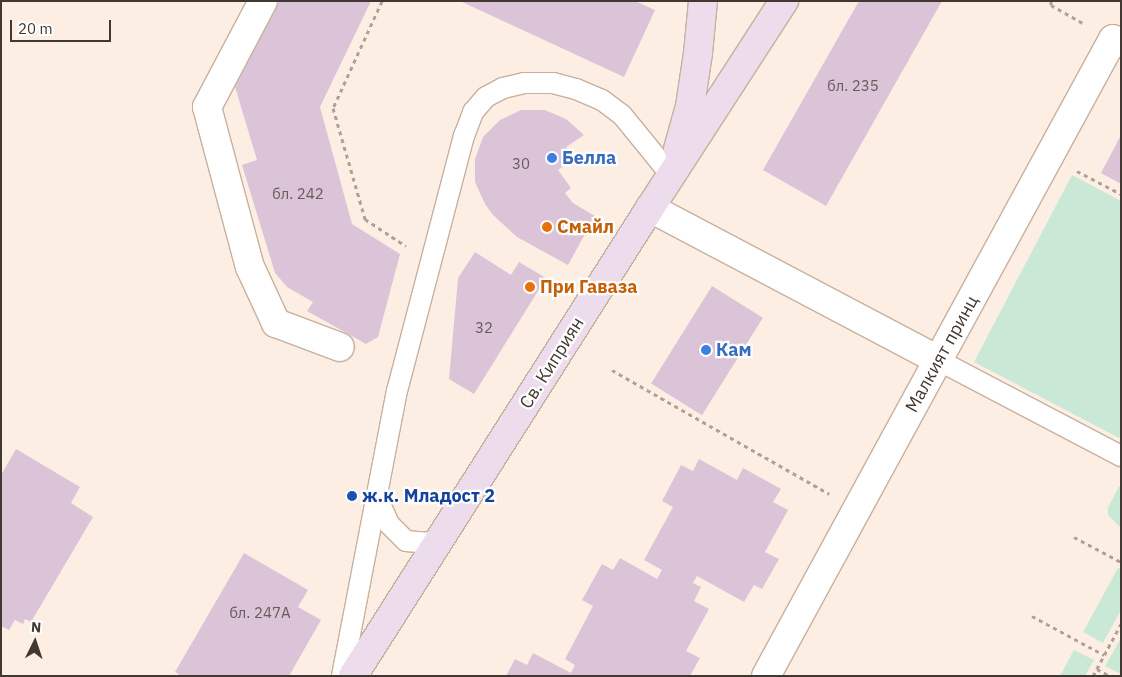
<!DOCTYPE html>
<html>
<head>
<meta charset="utf-8">
<style>
	body { margin:0 }
	#map { position:relative; width:1122px; height:677px; overflow:hidden; background:#fdeee3; font-family:"IBM Plex Sans",sans-serif }
	div>[style] { position:absolute }
	.green>* { inset:0; background:#c9e9d6 }
	.building>* { inset:0; background:#dbc4d8; transform-origin:0 0 }
	.path>* { height:3px; margin-top:-1.5px; transform-origin:0; background:repeating-linear-gradient(90deg,#aea198 0 4px,transparent 0 8px) }
	.roads { filter:drop-shadow(1px 0 #c7b09f) drop-shadow(-1px 0 #c7b09f) drop-shadow(0 1px #c7b09f) drop-shadow(0 -1px #c7b09f) }
	.lane>* { height:20px; margin:-10px; padding:0 10px; transform-origin:10px; border-radius:10px; background:#fff }
	.street>* { height:28px; margin:-14px; padding:0 14px; transform-origin:14px; border-radius:14px; background:#fff }
	.secondary>* { height:28px; margin:-14px; padding:0 14px; transform-origin:14px; border-radius:14px; background:#ecdcec }
	.dots>* { width:14px; height:14px; translate:-50% -50%; box-sizing:border-box; border:2px solid #fefefe; border-radius:50% }
	span { translate:-50% -50%; white-space:nowrap; text-align:center; line-height:1.15; -webkit-text-stroke:4.5px #fefefe; paint-order:stroke }
	.number-label { font-size:15px; color:#685b5b }
	.number-label span { -webkit-text-stroke-width:0 }
	.shop-label { font-size:18px; color:#366cbe; font-weight:700 }
	.left { translate:0 -50%; text-align:left }
	.food-label { font-size:18px; color:#c56008; font-weight:700 }
	.street-label { font-size:18px; color:#413831 }
	.transit-label { font-size:18px; color:#164399; font-weight:700 }
	.frame { position:absolute; inset:0; border:2px solid #413831; pointer-events:none }
	.north { position:absolute; left:10px; top:617px; width:50px; height:50px; -webkit-text-stroke:4px #fefefe; paint-order:stroke; rotate:4deg; font-size:14px; font-weight:700; line-height:20px; text-align:center; color:#413831 }
	.north::after { content:''; display:block; margin:auto; width:18px; height:22px; background:#413831; clip-path:polygon(50% 0,100% 100%,50% 72%,0 100%) }
	.scale { position:absolute; left:10px; top:20px; width:101px; height:22px; box-sizing:border-box; border:2px solid #413831; border-top:0; padding-left:6px; font-size:15px; line-height:18px; white-space:nowrap; color:#413831; -webkit-text-stroke:4px #fefefe; paint-order:stroke }
</style>
</head>
<body>
<div id="map">
	<div class="green">
		<div style="clip-path:polygon(1072px 175px,1121px 201px,1121px 439px,974px 362px)"></div>
		<div style="clip-path:polygon(1119px 486px,1121px 486px,1121px 528px,1108px 515px,1108px 508px)"></div>
		<div style="clip-path:polygon(1118px 568px,1121px 569px,1121px 610px,1103px 643px,1083px 632px)"></div>
		<div style="clip-path:polygon(1121px 638px,1121px 674px,1105px 666px)"></div>
		<div style="clip-path:polygon(1074px 650px,1094px 660px,1085px 676px,1060px 676px)"></div>
	</div>
	<div class="building">
		<div style="clip-path:polygon(279px 1px,371px 1px,320px 107px,352px 224px,400px 254px,378px 337px,366px 344px,307px 311px,313px 302px,287px 287px,275px 273px,242px 165px,257px 160px,235px 87px)"></div>
		<div style="clip-path:polygon(460px 1px,635px 1px,655px 10px,624px 77px)"></div>
		<div style="clip-path:polygon(859px 1px,942px 1px,826px 206px,763px 170px)"></div>
		<div style="clip-path:polygon(521px 110px,545px 110px,566px 119px,584px 135px,566px 147px,574px 159px,558px 170px,571px 188px,565px 193px,573px 203px,595px 216px,568px 265px,517px 237px,493px 215px,485px 204px,475px 182px,475px 159px,483px 137px,500px 120px)"></div>
		<div style="clip-path:polygon(1121px 135px,1121px 184px,1101px 173px)"></div>
		<div style="clip-path:polygon(475px 252px,511px 275px,519px 262px,546px 278px,474px 394px,449px 379px,458px 278px)"></div>
		<div style="left:712px;top:286px;width:60px;height:115px;rotate:32deg"></div>
		<div style="clip-path:polygon(16px 449px,80px 487px,71px 503px,93px 517px,31px 622px,25px 619px,23px 624px,15px 620px,9px 630px,1px 626px,1px 475px)"></div>
		<div style="clip-path:polygon(699px 459px,737px 480px,743px 468px,781px 489px,773px 502px,788px 510px,765px 552px,779px 559px,762px 589px,754px 585px,744px 602px,697px 576px,693px 583px,701px 587px,694px 601px,709px 609px,686px 651px,700px 658px,690px 676px,506px 676px,515px 659px,527px 665px,533px 653px,571px 673px,575px 665px,565px 659px,593px 606px,582px 600px,602px 564px,613px 570px,620px 558px,657px 579px,662px 570px,644px 560px,673px 507px,662px 501px,681px 465px,693px 471px)"></div>
		<div style="clip-path:polygon(244px 553px,308px 590px,298px 607px,321px 620px,289px 676px,178px 676px,179px 674px,175px 672px)"></div>
	</div>
	<div class="path">
		<div style="left:382px;top:1px;width:118px;rotate:114.6deg"></div>
		<div style="left:333px;top:108px;width:116px;rotate:73.9deg"></div>
		<div style="left:365px;top:219px;width:49px;rotate:33.4deg"></div>
		<div style="left:1051px;top:1px;width:4px;rotate:90deg"></div>
		<div style="left:1051px;top:5px;width:40px;rotate:29.7deg"></div>
		<div style="left:1077px;top:171px;width:50px;rotate:27.6deg"></div>
		<div style="left:612px;top:370px;width:250px;rotate:29.7deg"></div>
		<div style="left:1074px;top:537px;width:53px;rotate:28deg"></div>
		<div style="left:1032px;top:616px;width:82px;rotate:28.4deg"></div>
		<div style="left:1097px;top:669px;width:15px;rotate:28deg"></div>
		<div style="left:1093px;top:676px;width:59px;rotate:-61.7deg"></div>
	</div>
	<div class="roads">
		<div class="lane">
			<div style="left:938px;top:360px;width:207px;rotate:27.7deg"></div>
			<div style="left:377px;top:497px;width:30px;rotate:66deg"></div>
			<div style="left:389px;top:524px;width:24px;rotate:45deg"></div>
			<div style="left:406px;top:541px;width:21px;rotate:5deg"></div>
			<div style="left:427px;top:543px;width:15px;rotate:-20deg"></div>
			<div style="left:342px;top:676px;width:290px;rotate:-79.1deg"></div>
			<div style="left:397px;top:391px;width:264px;rotate:-75.3deg"></div>
			<div style="left:464px;top:136px;width:26px;rotate:-69deg"></div>
			<div style="left:473px;top:112px;width:20px;rotate:-49deg"></div>
			<div style="left:486px;top:97px;width:19px;rotate:-28deg"></div>
			<div style="left:503px;top:88px;width:22px;rotate:-13deg"></div>
			<div style="left:524px;top:83px;width:29px"></div>
			<div style="left:553px;top:83px;width:24px;rotate:15deg"></div>
			<div style="left:576px;top:89px;width:28px;rotate:23deg"></div>
			<div style="left:602px;top:100px;width:25px;rotate:37deg"></div>
			<div style="left:622px;top:115px;width:77px;rotate:50.8deg"></div>
		</div>
		<div class="street">
			<div style="left:263px;top:1px;width:120px;rotate:117.8deg"></div>
			<div style="left:207px;top:107px;width:166px;rotate:75deg"></div>
			<div style="left:250px;top:267px;width:62px;rotate:65.1deg"></div>
			<div style="left:276px;top:323px;width:68px;rotate:20.6deg"></div>
			<div style="left:650px;top:208px;width:326px;rotate:27.8deg"></div>
			<div style="left:766px;top:676px;width:725px;rotate:-61.42deg"></div>
			<div style="left:1113px;top:39px;width:9px;rotate:27deg"></div>
		</div>
		<div class="secondary">
			<div style="left:678px;top:149px;width:45px;rotate:-74.4deg"></div>
			<div style="left:690px;top:106px;width:54px;rotate:-81.4deg"></div>
			<div style="left:698px;top:53px;width:52px;rotate:-84.5deg"></div>
			<div style="left:353px;top:676px;width:554px;rotate:-57.6deg"></div>
			<div style="left:650px;top:208px;width:247px;rotate:-57.1deg"></div>
		</div>
	</div>
	<div class="dots">
		<div style="left:552px;top:158px;background:#3f7fe0"></div>
		<div style="left:547px;top:227px;background:#e8710a"></div>
		<div style="left:530px;top:287px;background:#e8710a"></div>
		<div style="left:706px;top:350px;background:#3f7fe0"></div>
		<div style="left:352px;top:496px;background:#1a4fb4"></div>
	</div>
	<div class="number-label">
		<span style="left:853px;top:86px">бл. 235</span>
		<span style="left:521px;top:164px">30</span>
		<span style="left:298px;top:194px">бл. 242</span>
		<span style="left:484px;top:328px">32</span>
		<span style="left:260px;top:613px">бл. 247А</span>
	</div>
	<div class="shop-label">
		<span class="left" style="left:562px;top:158px">Белла</span>
		<span class="left" style="left:716px;top:350px">Кам</span>
	</div>
	<div class="food-label">
		<span class="left" style="left:557px;top:227px">Смайл</span>
		<span class="left" style="left:540px;top:287px">При Гаваза</span>
	</div>
	<div class="street-label">
		<span style="left:942px;top:354px;rotate:-61deg">Малкият принц</span>
		<span style="left:552px;top:363px;rotate:-58deg">Св. Киприян</span>
	</div>
	<div class="transit-label">
		<span class="left" style="left:362px;top:496px">ж.к. Младост 2</span>
	</div>
	<div class="frame"></div>
	<div class="north">N</div>
	<div class="scale">20 m</div>
</div>
</body>
</html>
